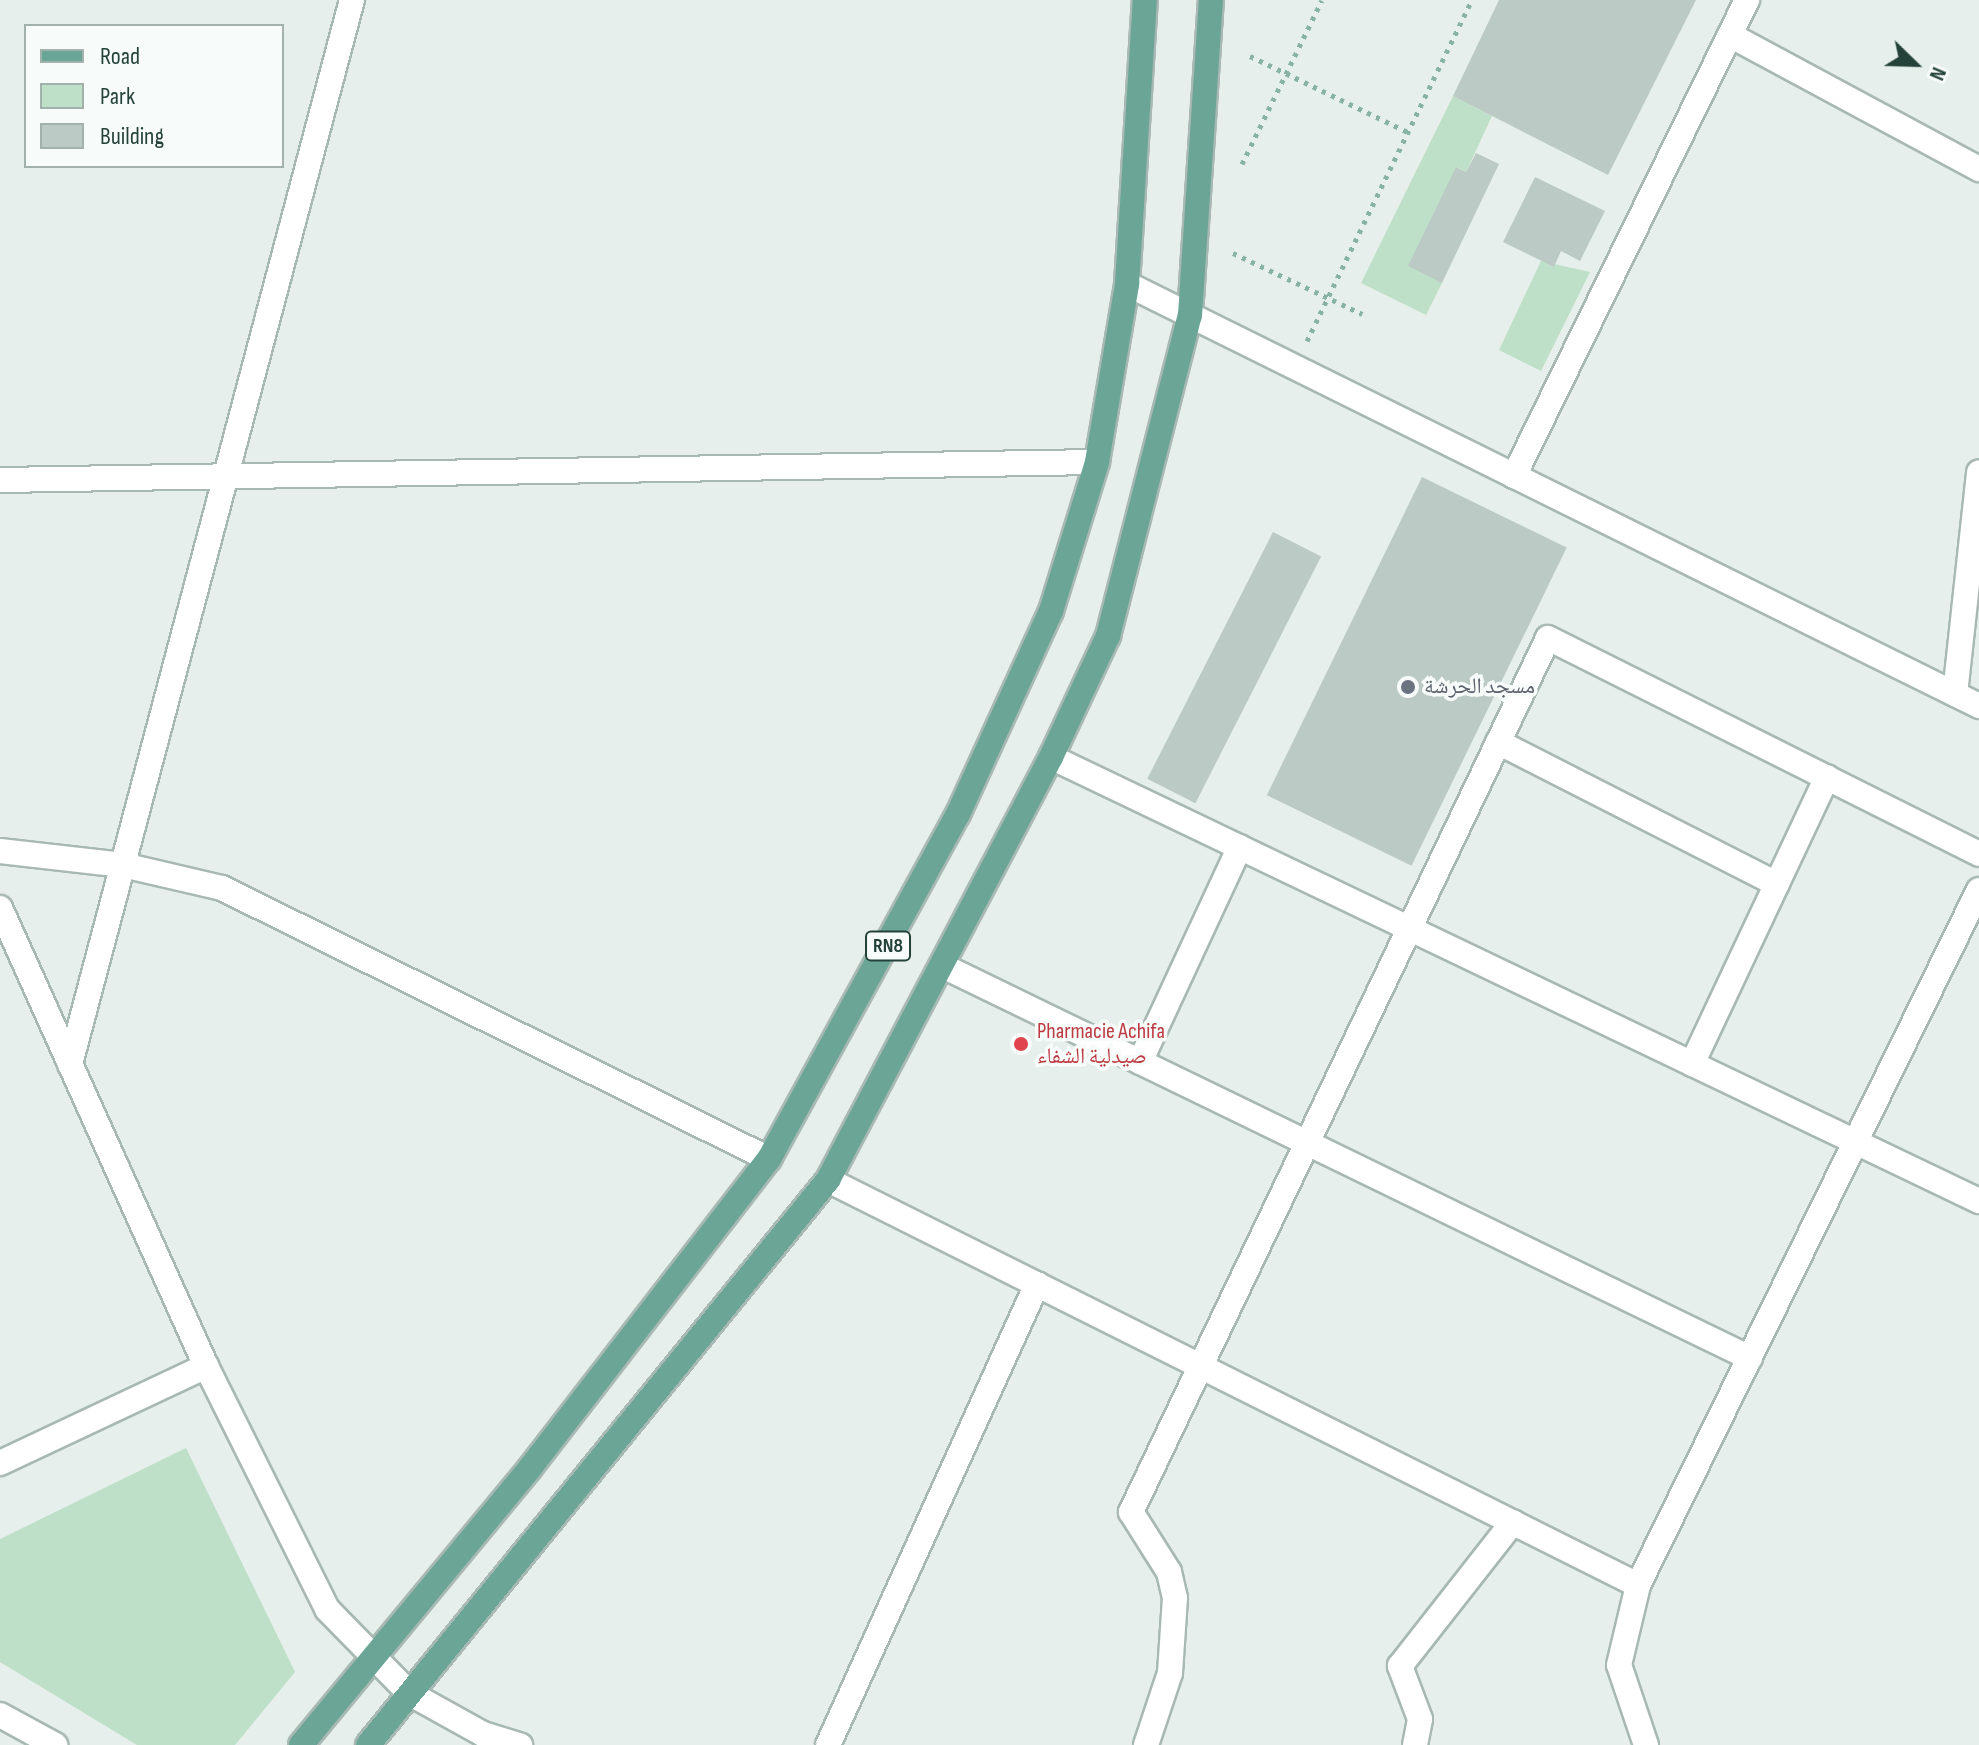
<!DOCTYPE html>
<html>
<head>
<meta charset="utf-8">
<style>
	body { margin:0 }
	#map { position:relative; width:1979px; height:1745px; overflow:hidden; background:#e6efeb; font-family:"Sofia Sans Condensed","Noto Naskh Arabic",sans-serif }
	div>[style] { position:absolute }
	.green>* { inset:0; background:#bfe0c8 }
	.building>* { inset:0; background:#bbcac4; transform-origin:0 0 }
	.path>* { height:5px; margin-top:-2.5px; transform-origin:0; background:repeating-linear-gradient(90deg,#86b3a5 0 4px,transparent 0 10px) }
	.roads { filter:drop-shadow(2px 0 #a8b8b2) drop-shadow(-2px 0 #a8b8b2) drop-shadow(0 2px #a8b8b2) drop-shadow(0 -2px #a8b8b2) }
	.minor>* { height:24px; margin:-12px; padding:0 12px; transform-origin:12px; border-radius:12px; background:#fff }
	.tertiary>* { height:24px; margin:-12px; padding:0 12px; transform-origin:12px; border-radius:12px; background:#fff }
	.primary>* { height:24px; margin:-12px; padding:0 12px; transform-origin:12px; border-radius:12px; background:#6aa596 }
	.dots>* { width:22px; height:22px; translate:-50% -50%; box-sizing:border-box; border:4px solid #f7fbf9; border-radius:50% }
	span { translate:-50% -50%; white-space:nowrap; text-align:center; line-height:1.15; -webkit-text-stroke:7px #f7fbf9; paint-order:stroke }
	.shield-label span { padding:2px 6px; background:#f7fbf9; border:2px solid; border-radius:6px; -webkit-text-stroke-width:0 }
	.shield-label { font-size:20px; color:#24423a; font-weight:700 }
	.worship-label { font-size:22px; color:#5b616d }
	.left { translate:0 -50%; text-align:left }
	.health-label { font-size:22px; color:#be3a42 }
	.legend { position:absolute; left:24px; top:24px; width:260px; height:144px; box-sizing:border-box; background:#f7fbf9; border:2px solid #a3b1ad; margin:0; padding:10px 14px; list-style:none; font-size:24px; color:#24423a }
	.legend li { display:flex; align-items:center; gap:16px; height:40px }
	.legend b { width:40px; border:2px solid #a3b1ad }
	.north { position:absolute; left:1875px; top:24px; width:80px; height:80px; -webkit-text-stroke:6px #f7fbf9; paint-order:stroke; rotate:113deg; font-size:22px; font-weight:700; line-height:32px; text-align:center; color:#24423a }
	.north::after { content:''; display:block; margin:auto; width:28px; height:36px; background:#24423a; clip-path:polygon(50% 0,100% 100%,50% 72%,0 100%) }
</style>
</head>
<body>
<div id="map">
	<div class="green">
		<div style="clip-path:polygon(1453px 96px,1492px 116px,1466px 172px,1457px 167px,1442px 283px,1426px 315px,1361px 283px)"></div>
		<div style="clip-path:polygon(1541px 261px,1590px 272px,1541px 371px,1499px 350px)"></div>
		<div style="clip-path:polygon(186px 1448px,295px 1672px,235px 1745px,137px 1745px,0 1662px,0 1539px)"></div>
	</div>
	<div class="building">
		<div style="clip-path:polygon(1499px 0,1696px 0,1608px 175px,1453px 96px)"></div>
		<div style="clip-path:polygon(1476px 153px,1499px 164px,1442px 283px,1408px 266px,1456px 167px,1466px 172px)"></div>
		<div style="clip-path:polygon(1535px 177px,1605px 211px,1580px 261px,1561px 251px,1554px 267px,1503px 242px)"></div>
		<div style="left:1422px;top:477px;width:161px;height:354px;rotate:26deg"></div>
		<div style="left:1273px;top:532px;width:54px;height:277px;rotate:27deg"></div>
	</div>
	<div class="path">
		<div style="left:1250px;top:56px;width:175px;rotate:25.7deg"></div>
		<div style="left:1242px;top:164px;width:182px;rotate:-64deg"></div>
		<div style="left:1233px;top:253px;width:143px;rotate:25.3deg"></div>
		<div style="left:1307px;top:341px;width:379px;rotate:-64.2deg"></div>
	</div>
	<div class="roads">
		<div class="minor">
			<div style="left:1730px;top:35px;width:283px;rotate:28.3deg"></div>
			<div style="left:1127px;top:284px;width:951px;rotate:26.35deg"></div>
			<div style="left:1514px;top:476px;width:530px;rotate:-63.92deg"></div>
			<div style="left:0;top:480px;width:1097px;rotate:-0.94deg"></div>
			<div style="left:1955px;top:694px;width:223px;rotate:-83.8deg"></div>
			<div style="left:1498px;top:742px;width:313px;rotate:27deg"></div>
			<div style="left:1051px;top:757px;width:1029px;rotate:25.57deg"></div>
			<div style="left:0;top:908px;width:502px;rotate:65.78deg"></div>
			<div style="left:206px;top:1366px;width:271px;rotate:63.5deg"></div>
			<div style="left:327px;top:1609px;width:117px;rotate:45.7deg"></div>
			<div style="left:409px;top:1693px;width:85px;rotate:29deg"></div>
			<div style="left:483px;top:1734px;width:39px;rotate:17deg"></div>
			<div style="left:945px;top:967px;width:895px;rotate:25.91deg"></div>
			<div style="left:1140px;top:1062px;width:237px;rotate:-65.1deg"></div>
			<div style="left:70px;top:1064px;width:1101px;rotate:-75.16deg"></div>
			<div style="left:1692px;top:1064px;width:317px;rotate:-64.8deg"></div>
			<div style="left:828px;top:1180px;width:906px;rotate:26.57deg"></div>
			<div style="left:0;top:1463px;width:228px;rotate:-25.2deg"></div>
			<div style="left:0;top:1715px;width:63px;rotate:28.6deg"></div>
			<div style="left:828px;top:1745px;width:506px;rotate:-65.61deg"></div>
			<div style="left:1146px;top:1745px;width:76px;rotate:-71.6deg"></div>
			<div style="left:1170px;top:1673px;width:75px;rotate:-86.2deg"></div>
			<div style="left:1175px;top:1598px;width:27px;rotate:-103deg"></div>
			<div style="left:1169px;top:1572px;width:71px;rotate:-122.3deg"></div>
			<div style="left:1131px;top:1512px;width:968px;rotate:-64.49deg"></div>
			<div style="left:1548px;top:638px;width:482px;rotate:26.6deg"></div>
			<div style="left:1415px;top:1745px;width:26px;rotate:-79deg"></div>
			<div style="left:1420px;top:1719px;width:57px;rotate:-110.7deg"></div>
			<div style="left:1400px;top:1666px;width:183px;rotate:-51.9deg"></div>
			<div style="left:1646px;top:1745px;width:84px;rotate:-108.6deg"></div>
			<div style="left:1619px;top:1665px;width:82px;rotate:-76.6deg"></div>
			<div style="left:1638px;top:1585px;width:774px;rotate:-63.87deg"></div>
		</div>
		<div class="tertiary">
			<div style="left:0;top:851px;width:124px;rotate:6.5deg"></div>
			<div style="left:123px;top:865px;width:102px;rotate:13.1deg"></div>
			<div style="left:222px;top:888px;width:610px;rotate:26.36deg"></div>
		</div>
		<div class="primary">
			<div style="left:301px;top:1745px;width:359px;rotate:-50.4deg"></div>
			<div style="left:530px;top:1468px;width:391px;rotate:-52.3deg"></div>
			<div style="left:769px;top:1159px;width:393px;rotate:-61.3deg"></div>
			<div style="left:958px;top:814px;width:223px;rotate:-65.4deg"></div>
			<div style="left:1051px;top:611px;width:156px;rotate:-72.8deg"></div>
			<div style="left:1097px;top:462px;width:181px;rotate:-80.4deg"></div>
			<div style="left:1127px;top:284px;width:285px;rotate:-86.4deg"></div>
			<div style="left:368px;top:1745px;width:729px;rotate:-50.85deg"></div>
			<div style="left:828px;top:1180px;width:478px;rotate:-62.2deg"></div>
			<div style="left:1051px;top:757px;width:134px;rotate:-64.8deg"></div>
			<div style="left:1108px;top:636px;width:331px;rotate:-75.7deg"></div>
			<div style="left:1190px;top:315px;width:316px;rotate:-86.2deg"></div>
		</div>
	</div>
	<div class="dots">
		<div style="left:1408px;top:687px;background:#6b7280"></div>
		<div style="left:1021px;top:1044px;background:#e0444e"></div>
	</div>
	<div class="shield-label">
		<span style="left:888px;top:946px">RN8</span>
	</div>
	<div class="worship-label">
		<span class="left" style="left:1424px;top:687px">مسجد الحرشة</span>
	</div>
	<div class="health-label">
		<span class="left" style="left:1037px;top:1044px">Pharmacie Achifa<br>صيدلية الشفاء</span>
	</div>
	<ul class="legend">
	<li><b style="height:10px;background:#6aa596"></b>Road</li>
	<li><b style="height:22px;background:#bfe0c8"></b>Park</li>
	<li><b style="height:22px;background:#bbcac4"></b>Building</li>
	</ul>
	<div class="north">N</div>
</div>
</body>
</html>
